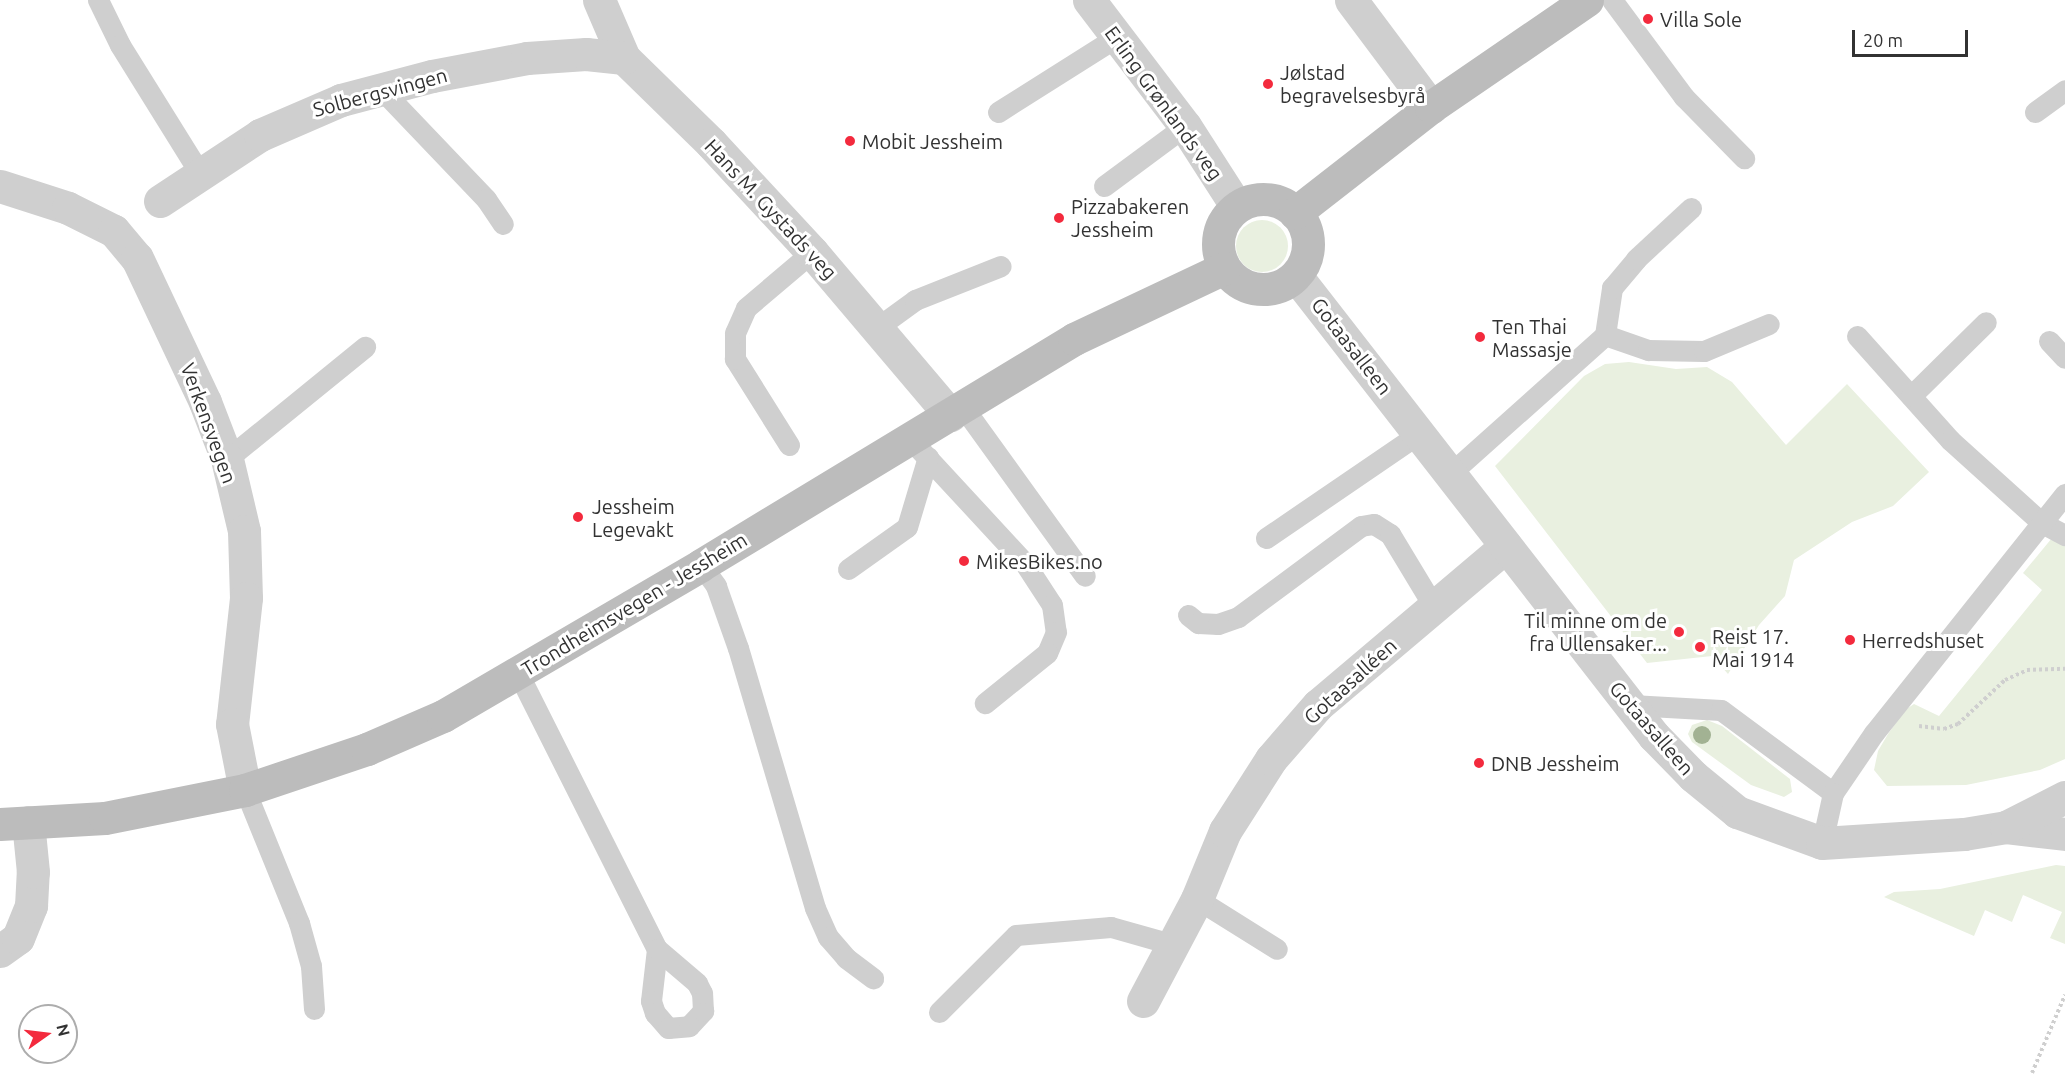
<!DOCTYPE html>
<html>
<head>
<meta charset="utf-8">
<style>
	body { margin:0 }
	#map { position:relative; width:2065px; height:1082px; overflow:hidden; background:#fff; font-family:Ubuntu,sans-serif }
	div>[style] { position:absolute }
	.green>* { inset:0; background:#e9f0e0 }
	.round { border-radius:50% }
	.path>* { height:4px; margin-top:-2px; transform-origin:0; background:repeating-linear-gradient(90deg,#cfcfcf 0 3px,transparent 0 6px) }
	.service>* { height:21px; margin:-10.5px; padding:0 10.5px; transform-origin:10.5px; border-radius:10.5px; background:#cfcfcf }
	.minor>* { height:33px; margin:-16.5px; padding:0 16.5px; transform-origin:16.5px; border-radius:16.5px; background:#cfcfcf }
	.tertiary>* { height:33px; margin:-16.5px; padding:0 16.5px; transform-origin:16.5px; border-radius:16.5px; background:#cfcfcf }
	.secondary>* { height:33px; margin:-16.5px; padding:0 16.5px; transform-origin:16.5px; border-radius:16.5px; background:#bcbcbc }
	.secondary>.ring { margin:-16.5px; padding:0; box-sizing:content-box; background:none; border:33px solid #bcbcbc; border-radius:50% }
	.trees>* { width:18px; height:18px; margin:-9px; border-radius:50%; background:#a2b293 }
	.dots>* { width:16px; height:16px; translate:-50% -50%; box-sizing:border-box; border:3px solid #fff; border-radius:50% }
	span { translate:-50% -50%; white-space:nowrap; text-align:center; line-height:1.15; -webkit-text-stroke:6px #fff; paint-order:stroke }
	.poi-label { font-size:20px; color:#323232 }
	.left { translate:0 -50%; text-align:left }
	.right { translate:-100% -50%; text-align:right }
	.street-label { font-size:20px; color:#323232 }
	.north { position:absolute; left:18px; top:1004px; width:60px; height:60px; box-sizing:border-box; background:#fff; border:2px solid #adadad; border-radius:50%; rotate:76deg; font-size:16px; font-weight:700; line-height:24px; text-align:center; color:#323232 }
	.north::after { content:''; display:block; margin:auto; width:21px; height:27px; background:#f32a3d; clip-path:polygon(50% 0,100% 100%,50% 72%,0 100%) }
	.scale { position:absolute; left:1852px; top:30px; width:116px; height:27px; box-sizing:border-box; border:3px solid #323232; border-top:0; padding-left:8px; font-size:18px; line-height:21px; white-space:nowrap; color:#323232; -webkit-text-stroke:4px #fff; paint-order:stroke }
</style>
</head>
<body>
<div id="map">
	<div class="green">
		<div class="round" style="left:1236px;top:220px;width:52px;height:52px"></div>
		<div style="clip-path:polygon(1629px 362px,1676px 369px,1707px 367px,1732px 382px,1786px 445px,1847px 384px,1929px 472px,1893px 506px,1852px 522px,1794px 560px,1785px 596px,1759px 625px,1728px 674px,1712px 656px,1647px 663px,1495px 466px,1584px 376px,1605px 364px)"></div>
		<div style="clip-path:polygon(2052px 538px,2065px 545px,2065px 759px,2040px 770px,1966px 785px,1887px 786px,1874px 770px,1878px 751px,1888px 734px,1905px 710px,1914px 704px,1939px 716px,2042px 590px,2023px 573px)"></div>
		<div style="clip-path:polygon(1707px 720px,1722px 726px,1790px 779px,1792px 792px,1784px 797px,1751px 785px,1692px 742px,1688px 734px,1692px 725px)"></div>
		<div style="clip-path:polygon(2056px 865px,2065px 866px,2065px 944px,2050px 938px,2062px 912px,2023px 895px,2012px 922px,1985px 910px,1974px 936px,1884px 897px,1894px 892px,1940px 889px)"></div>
	</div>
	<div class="path">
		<div style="left:1919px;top:726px;width:25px;rotate:7deg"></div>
		<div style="left:1944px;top:729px;width:15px;rotate:-20deg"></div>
		<div style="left:1958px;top:724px;width:64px;rotate:-43.1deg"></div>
		<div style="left:2005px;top:680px;width:24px;rotate:-24deg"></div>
		<div style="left:2027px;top:670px;width:38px;rotate:-2deg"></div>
		<div style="left:2032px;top:1073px;width:85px;rotate:-67.1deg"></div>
	</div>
	<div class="service">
		<div style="left:98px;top:0;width:50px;rotate:63.9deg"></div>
		<div style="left:120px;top:45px;width:153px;rotate:58.1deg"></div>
		<div style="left:1612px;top:0;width:121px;rotate:53.4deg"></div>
		<div style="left:1684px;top:97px;width:86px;rotate:45.5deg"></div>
		<div style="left:381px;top:89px;width:152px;rotate:46.3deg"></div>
		<div style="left:486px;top:199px;width:30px;rotate:56deg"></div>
		<div style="left:998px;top:112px;width:142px;rotate:-32.3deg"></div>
		<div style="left:2035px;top:112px;width:37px;rotate:-36deg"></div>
		<div style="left:1104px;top:186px;width:101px;rotate:-36.5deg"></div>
		<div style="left:878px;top:327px;width:46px;rotate:-36.1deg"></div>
		<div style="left:915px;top:300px;width:92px;rotate:-21.6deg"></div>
		<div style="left:1605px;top:335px;width:48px;rotate:-81.5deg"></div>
		<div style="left:1612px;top:288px;width:38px;rotate:-50deg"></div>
		<div style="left:1636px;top:259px;width:75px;rotate:-42.8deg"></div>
		<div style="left:1857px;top:336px;width:140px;rotate:48.2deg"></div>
		<div style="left:1950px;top:440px;width:124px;rotate:42.1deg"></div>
		<div style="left:2042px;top:523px;width:26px;rotate:28deg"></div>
		<div style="left:2049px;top:341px;width:23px;rotate:47deg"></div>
		<div style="left:1911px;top:396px;width:105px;rotate:-44.6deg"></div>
		<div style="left:963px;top:407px;width:208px;rotate:54.2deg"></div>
		<div style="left:910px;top:439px;width:168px;rotate:47.2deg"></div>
		<div style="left:1024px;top:562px;width:51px;rotate:56.9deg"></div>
		<div style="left:1052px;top:605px;width:27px;rotate:82deg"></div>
		<div style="left:1056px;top:632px;width:23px;rotate:113deg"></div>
		<div style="left:1047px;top:653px;width:80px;rotate:141.1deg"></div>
		<div style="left:789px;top:445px;width:102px;rotate:-122.1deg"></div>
		<div style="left:735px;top:359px;width:26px;rotate:-90deg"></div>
		<div style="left:735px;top:333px;width:27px;rotate:-66deg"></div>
		<div style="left:746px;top:308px;width:87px;rotate:-40.3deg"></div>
		<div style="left:227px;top:459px;width:178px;rotate:-39.1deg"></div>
		<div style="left:1452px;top:472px;width:205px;rotate:-41.8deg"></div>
		<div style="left:1605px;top:335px;width:46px;rotate:19.2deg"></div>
		<div style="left:1648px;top:350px;width:56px;rotate:1deg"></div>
		<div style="left:1704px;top:351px;width:70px;rotate:-22.6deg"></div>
		<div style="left:1266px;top:538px;width:186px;rotate:-34.3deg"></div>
		<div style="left:701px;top:565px;width:26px;rotate:54deg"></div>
		<div style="left:716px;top:586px;width:66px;rotate:70.5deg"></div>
		<div style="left:738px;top:648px;width:271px;rotate:73.5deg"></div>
		<div style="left:815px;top:908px;width:32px;rotate:66deg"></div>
		<div style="left:828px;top:937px;width:28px;rotate:49deg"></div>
		<div style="left:846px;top:958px;width:34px;rotate:37deg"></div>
		<div style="left:848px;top:569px;width:72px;rotate:-35.4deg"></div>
		<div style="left:907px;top:527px;width:73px;rotate:-73.3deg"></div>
		<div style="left:1188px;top:615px;width:13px;rotate:39deg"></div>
		<div style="left:1198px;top:623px;width:20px;rotate:3deg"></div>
		<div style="left:1218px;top:624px;width:21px;rotate:-19deg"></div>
		<div style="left:1238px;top:617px;width:153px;rotate:-36.5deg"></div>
		<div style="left:1361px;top:526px;width:13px;rotate:-9deg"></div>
		<div style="left:1374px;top:524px;width:19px;rotate:32deg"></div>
		<div style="left:1390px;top:534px;width:85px;rotate:58.9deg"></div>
		<div style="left:518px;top:673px;width:309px;rotate:63.3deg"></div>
		<div style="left:657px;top:949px;width:52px;rotate:96.6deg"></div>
		<div style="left:651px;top:1001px;width:13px;rotate:72deg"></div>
		<div style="left:655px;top:1013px;width:20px;rotate:49deg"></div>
		<div style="left:668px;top:1028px;width:21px;rotate:-5deg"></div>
		<div style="left:689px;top:1026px;width:21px;rotate:-47deg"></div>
		<div style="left:703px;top:1011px;width:18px;rotate:-93deg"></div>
		<div style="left:702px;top:993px;width:11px;rotate:-117deg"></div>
		<div style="left:697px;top:983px;width:52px;rotate:-139.6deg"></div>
		<div style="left:1631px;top:705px;width:90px;rotate:3.2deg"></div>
		<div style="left:1721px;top:710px;width:139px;rotate:36.5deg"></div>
		<div style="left:1833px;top:793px;width:73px;rotate:-55.7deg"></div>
		<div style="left:1874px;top:733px;width:306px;rotate:-51.4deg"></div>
		<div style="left:245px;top:790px;width:144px;rotate:67.9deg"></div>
		<div style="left:299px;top:923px;width:45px;rotate:74.4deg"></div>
		<div style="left:311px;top:966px;width:43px;rotate:86deg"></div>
		<div style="left:1822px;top:843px;width:51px;rotate:-77.6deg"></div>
		<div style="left:1197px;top:899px;width:94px;rotate:32deg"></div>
		<div style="left:939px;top:1012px;width:109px;rotate:-45deg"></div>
		<div style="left:1016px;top:935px;width:95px;rotate:-4.8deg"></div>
		<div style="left:1111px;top:927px;width:62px;rotate:15.8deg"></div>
	</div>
	<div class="minor">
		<div style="left:599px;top:0;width:63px;rotate:66.7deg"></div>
		<div style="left:624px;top:58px;width:122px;rotate:44.3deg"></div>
		<div style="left:711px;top:143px;width:149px;rotate:47.2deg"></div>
		<div style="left:812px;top:252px;width:214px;rotate:49.7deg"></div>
		<div style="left:1089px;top:0;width:158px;rotate:52.7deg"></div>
		<div style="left:1185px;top:126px;width:96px;rotate:57.3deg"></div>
		<div style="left:1351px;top:0;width:134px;rotate:53.2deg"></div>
		<div style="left:0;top:186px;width:71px;rotate:17.9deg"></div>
		<div style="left:68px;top:208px;width:51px;rotate:26.6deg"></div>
		<div style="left:114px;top:231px;width:35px;rotate:50deg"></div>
		<div style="left:137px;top:258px;width:159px;rotate:64.7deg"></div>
		<div style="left:205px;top:402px;width:61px;rotate:68.9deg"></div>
		<div style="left:227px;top:459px;width:74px;rotate:76.7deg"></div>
		<div style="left:244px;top:531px;width:67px;rotate:88.3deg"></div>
		<div style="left:246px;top:598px;width:127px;rotate:96.3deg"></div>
		<div style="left:232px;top:724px;width:67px;rotate:78.9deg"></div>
		<div style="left:160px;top:201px;width:120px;rotate:-33.4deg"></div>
		<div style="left:260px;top:135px;width:88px;rotate:-23.4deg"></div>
		<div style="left:341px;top:100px;width:94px;rotate:-14.8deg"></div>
		<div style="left:432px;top:76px;width:97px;rotate:-10.7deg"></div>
		<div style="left:527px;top:58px;width:59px;rotate:-3.9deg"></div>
		<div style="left:586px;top:54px;width:38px;rotate:6deg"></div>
		<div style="left:0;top:951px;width:22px;rotate:-36deg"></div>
		<div style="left:18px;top:938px;width:35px;rotate:-68deg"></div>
		<div style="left:31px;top:906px;width:34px;rotate:-87deg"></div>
		<div style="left:33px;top:872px;width:50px;rotate:-95.7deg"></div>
		<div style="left:1143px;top:1001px;width:115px;rotate:-62.1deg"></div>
		<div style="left:1197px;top:899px;width:74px;rotate:-67.6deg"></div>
		<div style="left:1225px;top:831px;width:85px;rotate:-57.4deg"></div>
		<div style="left:1271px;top:759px;width:72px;rotate:-49deg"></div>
		<div style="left:1318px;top:705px;width:246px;rotate:-40.2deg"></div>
	</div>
	<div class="tertiary">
		<div style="left:1296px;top:276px;width:583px;rotate:52.11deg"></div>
		<div style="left:1654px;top:736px;width:56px;rotate:45.7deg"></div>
		<div style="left:1693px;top:776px;width:57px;rotate:39.3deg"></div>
		<div style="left:1737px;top:812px;width:90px;rotate:20deg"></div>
		<div style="left:1822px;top:843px;width:142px;rotate:-3.6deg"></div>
		<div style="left:1964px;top:834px;width:43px;rotate:-9.5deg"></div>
		<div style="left:2006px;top:827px;width:59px;rotate:6.8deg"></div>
		<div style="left:2006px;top:827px;width:66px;rotate:-27deg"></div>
	</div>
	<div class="secondary">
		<div class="ring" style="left:1218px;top:199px;width:57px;height:57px"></div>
		<div style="left:1295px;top:213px;width:172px;rotate:-37.9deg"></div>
		<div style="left:1431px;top:107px;width:189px;rotate:-34.4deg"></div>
		<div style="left:0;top:824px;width:105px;rotate:-3.3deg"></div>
		<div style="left:105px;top:818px;width:143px;rotate:-11.3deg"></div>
		<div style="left:245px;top:790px;width:129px;rotate:-18.6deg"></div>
		<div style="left:367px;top:749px;width:83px;rotate:-23.5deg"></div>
		<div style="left:443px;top:716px;width:299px;rotate:-30.3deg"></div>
		<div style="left:701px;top:565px;width:436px;rotate:-31.2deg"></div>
		<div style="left:1074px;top:339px;width:166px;rotate:-25.3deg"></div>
	</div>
	<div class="trees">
		<div style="left:1702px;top:735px"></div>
	</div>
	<div class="dots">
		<div style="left:1648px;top:19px;background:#f32a3d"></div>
		<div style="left:1268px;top:84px;background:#f32a3d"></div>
		<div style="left:850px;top:141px;background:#f32a3d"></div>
		<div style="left:1059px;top:218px;background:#f32a3d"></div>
		<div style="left:1480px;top:337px;background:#f32a3d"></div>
		<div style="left:578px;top:517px;background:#f32a3d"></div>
		<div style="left:964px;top:561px;background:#f32a3d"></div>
		<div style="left:1679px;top:632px;background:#f32a3d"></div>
		<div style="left:1850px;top:640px;background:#f32a3d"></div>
		<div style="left:1700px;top:647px;background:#f32a3d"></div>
		<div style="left:1479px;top:763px;background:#f32a3d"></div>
	</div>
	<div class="poi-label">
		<span class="left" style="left:1660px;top:19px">Villa Sole</span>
		<span class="left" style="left:1280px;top:84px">Jølstad<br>begravelsesbyrå</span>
		<span class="left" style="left:862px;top:141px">Mobit Jessheim</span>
		<span class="left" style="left:1071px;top:218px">Pizzabakeren<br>Jessheim</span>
		<span class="left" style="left:1492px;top:338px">Ten Thai<br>Massasje</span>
		<span class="left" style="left:592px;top:518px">Jessheim<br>Legevakt</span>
		<span class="left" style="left:976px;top:561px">MikesBikes.no</span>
		<span class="right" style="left:1667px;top:632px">Til minne om de<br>fra Ullensaker...</span>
		<span class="left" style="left:1712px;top:648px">Reist 17.<br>Mai 1914</span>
		<span class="left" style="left:1862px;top:640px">Herredshuset</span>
		<span class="left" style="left:1491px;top:763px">DNB Jessheim</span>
	</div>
	<div class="street-label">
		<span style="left:380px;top:92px;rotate:-15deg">Solbergsvingen</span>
		<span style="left:1164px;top:103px;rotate:54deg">Erling Grønlands veg</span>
		<span style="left:771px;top:209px;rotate:47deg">Hans M. Gystads veg</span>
		<span style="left:1352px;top:346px;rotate:52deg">Gotaasalleen</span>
		<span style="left:209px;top:423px;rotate:70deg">Verkensvegen</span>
		<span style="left:634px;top:604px;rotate:-31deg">Trondheimsvegen - Jessheim</span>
		<span style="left:1350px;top:681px;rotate:-42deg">Gotaasalléen</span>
		<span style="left:1652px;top:728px;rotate:49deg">Gotaasalleen</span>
	</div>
	<div class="north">N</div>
	<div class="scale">20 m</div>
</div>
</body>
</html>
